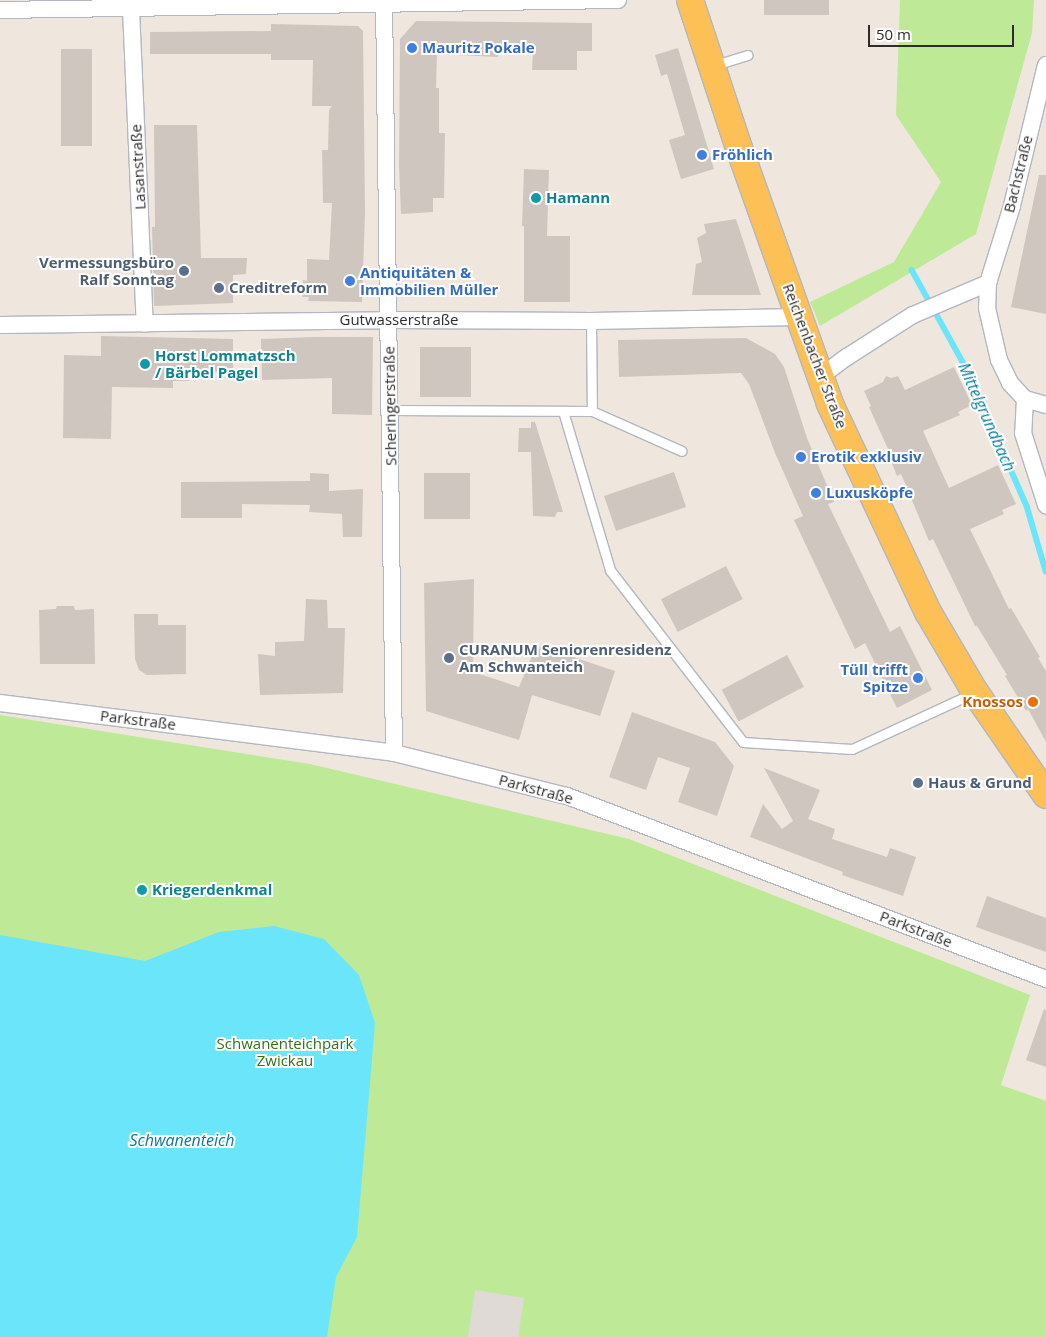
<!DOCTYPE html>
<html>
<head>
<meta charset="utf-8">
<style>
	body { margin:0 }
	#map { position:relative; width:1046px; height:1337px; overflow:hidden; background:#efe6de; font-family:"Open Sans",sans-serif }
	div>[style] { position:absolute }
	.green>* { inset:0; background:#beea97 }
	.plaza>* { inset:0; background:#dfdad6 }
	.water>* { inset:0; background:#6ae5f9 }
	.stream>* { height:5.5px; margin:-2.75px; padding:0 2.75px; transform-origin:2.75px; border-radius:2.75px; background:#6ae5f9 }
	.building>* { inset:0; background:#cfc7bf; transform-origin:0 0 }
	.roads { filter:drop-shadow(1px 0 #b2b7c1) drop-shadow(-1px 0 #b2b7c1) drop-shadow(0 1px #b2b7c1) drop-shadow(0 -1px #b2b7c1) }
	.lane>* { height:9px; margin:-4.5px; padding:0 4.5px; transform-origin:4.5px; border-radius:4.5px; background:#fff }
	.street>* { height:16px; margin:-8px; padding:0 8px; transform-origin:8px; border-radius:8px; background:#fff }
	.primary>* { height:26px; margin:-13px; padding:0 13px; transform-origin:13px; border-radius:13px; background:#fcc056 }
	.dots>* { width:14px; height:14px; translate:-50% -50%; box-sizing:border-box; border:2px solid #fff; border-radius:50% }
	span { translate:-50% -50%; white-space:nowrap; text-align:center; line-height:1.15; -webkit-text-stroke:4px #fff; paint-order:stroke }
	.shop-label { font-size:15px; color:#366cbe; font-weight:700 }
	.left { translate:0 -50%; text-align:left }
	.right { translate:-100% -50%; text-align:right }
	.street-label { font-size:15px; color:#2d2d2d }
	.culture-label { font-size:15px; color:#0d838f; font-weight:700 }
	.service-label { font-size:15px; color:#4e5e75; font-weight:700 }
	.food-label { font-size:15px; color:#c56008; font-weight:700 }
	.park-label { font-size:15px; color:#347215 }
	.water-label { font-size:16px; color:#047b9c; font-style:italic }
	.scale { position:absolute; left:868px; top:25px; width:146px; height:22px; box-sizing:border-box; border:2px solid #2d2d2d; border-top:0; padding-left:6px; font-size:15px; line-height:18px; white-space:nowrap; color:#2d2d2d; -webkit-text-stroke:4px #fff; paint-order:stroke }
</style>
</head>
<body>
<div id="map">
	<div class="green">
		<div style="clip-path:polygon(900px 0,1034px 0,1032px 33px,976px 234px,820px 326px,810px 302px,894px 262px,941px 182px,896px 115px)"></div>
		<div style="clip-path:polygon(0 715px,310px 764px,629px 839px,1030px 995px,1001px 1085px,1046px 1101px,1046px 1337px,0 1337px)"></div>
	</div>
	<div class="plaza">
		<div style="clip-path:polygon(475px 1290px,524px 1298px,518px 1337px,468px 1337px)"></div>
	</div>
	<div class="water">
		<div style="clip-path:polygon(274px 926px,324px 939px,359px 975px,375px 1023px,357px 1237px,336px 1277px,327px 1337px,0 1337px,0 935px,145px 961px,219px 932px)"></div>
	</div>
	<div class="stream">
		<div style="left:912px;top:270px;width:105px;rotate:61deg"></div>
		<div style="left:963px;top:362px;width:58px;rotate:65.6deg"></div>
		<div style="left:987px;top:415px;width:99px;rotate:66.3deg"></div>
		<div style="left:1027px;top:506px;width:68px;rotate:73.7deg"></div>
	</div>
	<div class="building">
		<div style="left:764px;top:0;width:65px;height:15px"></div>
		<div style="clip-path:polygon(416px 21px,592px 23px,592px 51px,577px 51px,577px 70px,532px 70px,533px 51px,498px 49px,498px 57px,437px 54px,436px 88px,439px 88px,439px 133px,445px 133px,444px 198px,433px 198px,433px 212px,401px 214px,399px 166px,400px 39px)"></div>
		<div style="clip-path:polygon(271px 24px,358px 26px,363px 31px,365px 212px,362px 302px,308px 301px,309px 297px,302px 297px,303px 280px,307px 281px,307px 259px,329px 260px,332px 203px,323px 203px,322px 150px,328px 150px,329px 110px,332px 106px,312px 106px,313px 60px,271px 60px,271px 54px,150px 54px,150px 32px,271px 31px)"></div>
		<div style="clip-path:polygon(678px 48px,714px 169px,681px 179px,669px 140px,685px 135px,667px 74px,661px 76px,655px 55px)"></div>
		<div style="left:61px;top:49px;width:31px;height:97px"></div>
		<div style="clip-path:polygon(154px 125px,197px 125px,201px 258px,247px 258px,246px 274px,233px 275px,233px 303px,154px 306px,152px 227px,155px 227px)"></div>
		<div style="clip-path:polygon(524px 169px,549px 170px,547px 236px,570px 236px,570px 302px,524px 302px,524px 226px,522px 226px)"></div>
		<div style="clip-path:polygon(1039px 175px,1046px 175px,1046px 314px,1011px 307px)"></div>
		<div style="clip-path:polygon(736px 219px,761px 295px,692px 295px,696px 264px,702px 262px,697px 238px,706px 233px,704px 224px)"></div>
		<div style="clip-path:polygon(101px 336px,233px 339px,233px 372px,189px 371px,189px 381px,173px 381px,173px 388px,112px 387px,111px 439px,63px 438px,64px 355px,101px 356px)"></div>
		<div style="clip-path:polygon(314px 337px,373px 337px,372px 415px,332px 414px,332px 378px,262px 380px,261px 339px)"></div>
		<div style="clip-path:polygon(746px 338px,775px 354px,784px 367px,807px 438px,834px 502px,828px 504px,890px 632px,900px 626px,932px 690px,897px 708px,865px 643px,855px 649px,794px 520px,803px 516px,775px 453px,749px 384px,741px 373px,619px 377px,618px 340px)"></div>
		<div style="left:420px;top:347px;width:51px;height:50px"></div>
		<div style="clip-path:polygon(954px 367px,972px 405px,958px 412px,960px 415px,923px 431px,949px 488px,998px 465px,1016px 504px,1002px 510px,1004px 514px,970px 529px,1009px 609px,1011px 608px,1040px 657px,1038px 658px,1046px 671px,1046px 742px,1028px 709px,1026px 711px,1005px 676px,1007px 675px,977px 626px,975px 626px,933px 539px,929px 541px,901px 474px,897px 476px,891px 461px,893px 460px,869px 407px,871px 406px,864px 391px,883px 382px,886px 376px,891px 378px,898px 376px,905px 390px)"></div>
		<div style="clip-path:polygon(531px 422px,535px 422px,563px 512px,557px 512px,555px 517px,533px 516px,531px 452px,518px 452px,519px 428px,531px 428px)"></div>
		<div style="left:674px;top:472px;width:37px;height:74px;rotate:71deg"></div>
		<div style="clip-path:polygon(310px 473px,329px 474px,329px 491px,363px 489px,362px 537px,343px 537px,342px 514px,309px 512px,310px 505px,242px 504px,242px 518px,181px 518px,181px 482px,310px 481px)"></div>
		<div style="left:424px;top:473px;width:46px;height:46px"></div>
		<div style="left:726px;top:566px;width:37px;height:73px;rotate:63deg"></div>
		<div style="clip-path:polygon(474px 579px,473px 672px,519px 687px,532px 656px,536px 658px,540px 646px,615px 671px,600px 716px,532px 695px,519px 740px,426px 711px,424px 583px)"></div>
		<div style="clip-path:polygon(306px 599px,327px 600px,328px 628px,345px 628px,343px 693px,260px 695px,258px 654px,275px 656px,275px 642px,304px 641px)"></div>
		<div style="clip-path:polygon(57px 606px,74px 606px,75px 610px,94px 609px,95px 664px,40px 664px,39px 610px,56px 609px)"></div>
		<div style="clip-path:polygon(134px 614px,158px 614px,158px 625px,186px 625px,186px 674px,147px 675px,139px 670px,135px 659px)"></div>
		<div style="left:787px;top:655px;width:36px;height:74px;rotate:62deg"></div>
		<div style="clip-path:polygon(632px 712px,715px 742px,734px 766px,717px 816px,678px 802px,690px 768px,658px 757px,646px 790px,609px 777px)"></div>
		<div style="clip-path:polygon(764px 768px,820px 790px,808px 819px,835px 829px,832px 839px,887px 857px,890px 848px,916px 857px,903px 896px,842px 875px,843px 872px,750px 837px,763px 804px,782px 829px,793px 821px)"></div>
		<div style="clip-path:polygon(987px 896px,1046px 918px,1046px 952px,976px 927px)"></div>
		<div style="clip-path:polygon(1044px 1009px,1046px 1010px,1046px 1067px,1026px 1060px)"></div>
	</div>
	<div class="roads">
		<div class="lane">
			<div style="left:715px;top:65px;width:34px;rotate:-17deg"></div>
			<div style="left:591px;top:321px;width:90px;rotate:89.4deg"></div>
			<div style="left:391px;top:410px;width:201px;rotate:0.3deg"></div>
			<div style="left:592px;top:411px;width:98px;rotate:24deg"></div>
			<div style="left:563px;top:411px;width:166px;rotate:73.5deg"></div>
			<div style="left:610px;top:570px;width:217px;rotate:52.3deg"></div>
			<div style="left:743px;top:742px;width:109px;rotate:3.7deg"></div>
			<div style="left:852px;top:749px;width:133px;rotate:-24.8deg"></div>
		</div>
		<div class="street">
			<div style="left:384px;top:0;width:753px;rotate:89.24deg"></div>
			<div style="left:131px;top:9px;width:315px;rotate:87.5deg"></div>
			<div style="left:0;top:10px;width:618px;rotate:-0.93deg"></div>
			<div style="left:1046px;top:65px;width:145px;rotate:103.6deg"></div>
			<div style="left:1012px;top:206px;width:81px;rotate:107.3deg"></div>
			<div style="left:988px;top:283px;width:25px;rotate:92deg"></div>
			<div style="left:987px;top:308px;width:53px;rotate:77deg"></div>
			<div style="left:999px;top:360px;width:25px;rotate:64deg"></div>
			<div style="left:1010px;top:383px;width:22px;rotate:47deg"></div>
			<div style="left:1025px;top:399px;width:34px;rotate:93deg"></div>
			<div style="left:1023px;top:433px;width:76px;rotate:72.3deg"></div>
			<div style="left:0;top:325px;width:388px;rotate:-0.7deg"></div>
			<div style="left:388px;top:320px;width:203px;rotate:0.3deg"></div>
			<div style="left:591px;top:321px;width:207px;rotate:-1.1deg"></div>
			<div style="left:820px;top:377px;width:34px;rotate:-37deg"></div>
			<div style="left:847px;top:357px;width:78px;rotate:-32.5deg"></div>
			<div style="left:913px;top:315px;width:82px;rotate:-23.1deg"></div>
			<div style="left:1025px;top:399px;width:22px;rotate:16deg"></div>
			<div style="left:0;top:703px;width:397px;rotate:7.2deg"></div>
			<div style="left:394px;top:753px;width:178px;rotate:14deg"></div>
			<div style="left:567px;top:796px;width:513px;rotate:20.91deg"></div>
		</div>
		<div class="primary">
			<div style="left:690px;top:0;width:156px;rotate:71.7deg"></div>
			<div style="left:739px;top:148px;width:272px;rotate:70.4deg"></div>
			<div style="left:830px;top:404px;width:230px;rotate:64.8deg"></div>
			<div style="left:928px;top:612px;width:93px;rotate:59.6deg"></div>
			<div style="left:975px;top:692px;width:125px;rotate:55.4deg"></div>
		</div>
	</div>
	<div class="dots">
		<div style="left:412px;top:48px;background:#3f7fe0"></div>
		<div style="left:702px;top:155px;background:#3f7fe0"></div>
		<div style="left:536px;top:198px;background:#0f9aa8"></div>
		<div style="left:184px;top:271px;background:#5c6f8a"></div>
		<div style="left:350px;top:281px;background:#3f7fe0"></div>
		<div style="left:219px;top:288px;background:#5c6f8a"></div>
		<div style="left:145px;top:364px;background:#0f9aa8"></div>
		<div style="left:801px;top:457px;background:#3f7fe0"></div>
		<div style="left:816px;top:493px;background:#3f7fe0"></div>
		<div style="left:449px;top:658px;background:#5c6f8a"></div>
		<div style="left:918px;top:678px;background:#3f7fe0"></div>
		<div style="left:1033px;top:702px;background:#e8710a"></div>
		<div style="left:918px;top:783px;background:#5c6f8a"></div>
		<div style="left:142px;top:890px;background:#0f9aa8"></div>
	</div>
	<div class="shop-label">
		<span class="left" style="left:422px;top:48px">Mauritz Pokale</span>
		<span class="left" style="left:712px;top:155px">Fröhlich</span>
		<span class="left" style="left:360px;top:281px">Antiquitäten &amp;<br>Immobilien Müller</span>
		<span class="left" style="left:811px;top:457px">Erotik exklusiv</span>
		<span class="left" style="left:826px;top:493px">Luxusköpfe</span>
		<span class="right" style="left:908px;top:678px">Tüll trifft<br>Spitze</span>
	</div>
	<div class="street-label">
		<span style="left:138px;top:167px;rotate:-93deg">Lasanstraße</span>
		<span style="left:1018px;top:174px;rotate:-76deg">Bachstraße</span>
		<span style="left:399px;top:320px">Gutwasserstraße</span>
		<span style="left:815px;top:356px;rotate:69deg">Reichenbacher Straße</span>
		<span style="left:390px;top:406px;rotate:-91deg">Scheringerstraße</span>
		<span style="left:138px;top:720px;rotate:7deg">Parkstraße</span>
		<span style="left:536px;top:789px;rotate:15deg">Parkstraße</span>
		<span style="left:916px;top:929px;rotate:21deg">Parkstraße</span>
	</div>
	<div class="culture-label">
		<span class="left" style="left:546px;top:198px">Hamann</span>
		<span class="left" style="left:155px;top:364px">Horst Lommatzsch<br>/ Bärbel Pagel</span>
		<span class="left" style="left:152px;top:890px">Kriegerdenkmal</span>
	</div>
	<div class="service-label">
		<span class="right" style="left:174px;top:271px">Vermessungsbüro<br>Ralf Sonntag</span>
		<span class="left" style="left:229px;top:288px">Creditreform</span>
		<span class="left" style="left:459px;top:658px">CURANUM Seniorenresidenz<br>Am Schwanteich</span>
		<span class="left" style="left:928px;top:783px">Haus &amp; Grund</span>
	</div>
	<div class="food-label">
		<span class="right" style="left:1023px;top:702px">Knossos</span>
	</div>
	<div class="park-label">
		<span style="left:285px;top:1052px">Schwanenteichpark<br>Zwickau</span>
	</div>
	<div class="water-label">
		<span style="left:987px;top:417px;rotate:66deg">Mittelgrundbach</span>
		<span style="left:182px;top:1140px">Schwanenteich</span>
	</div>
	<div class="scale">50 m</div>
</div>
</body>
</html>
